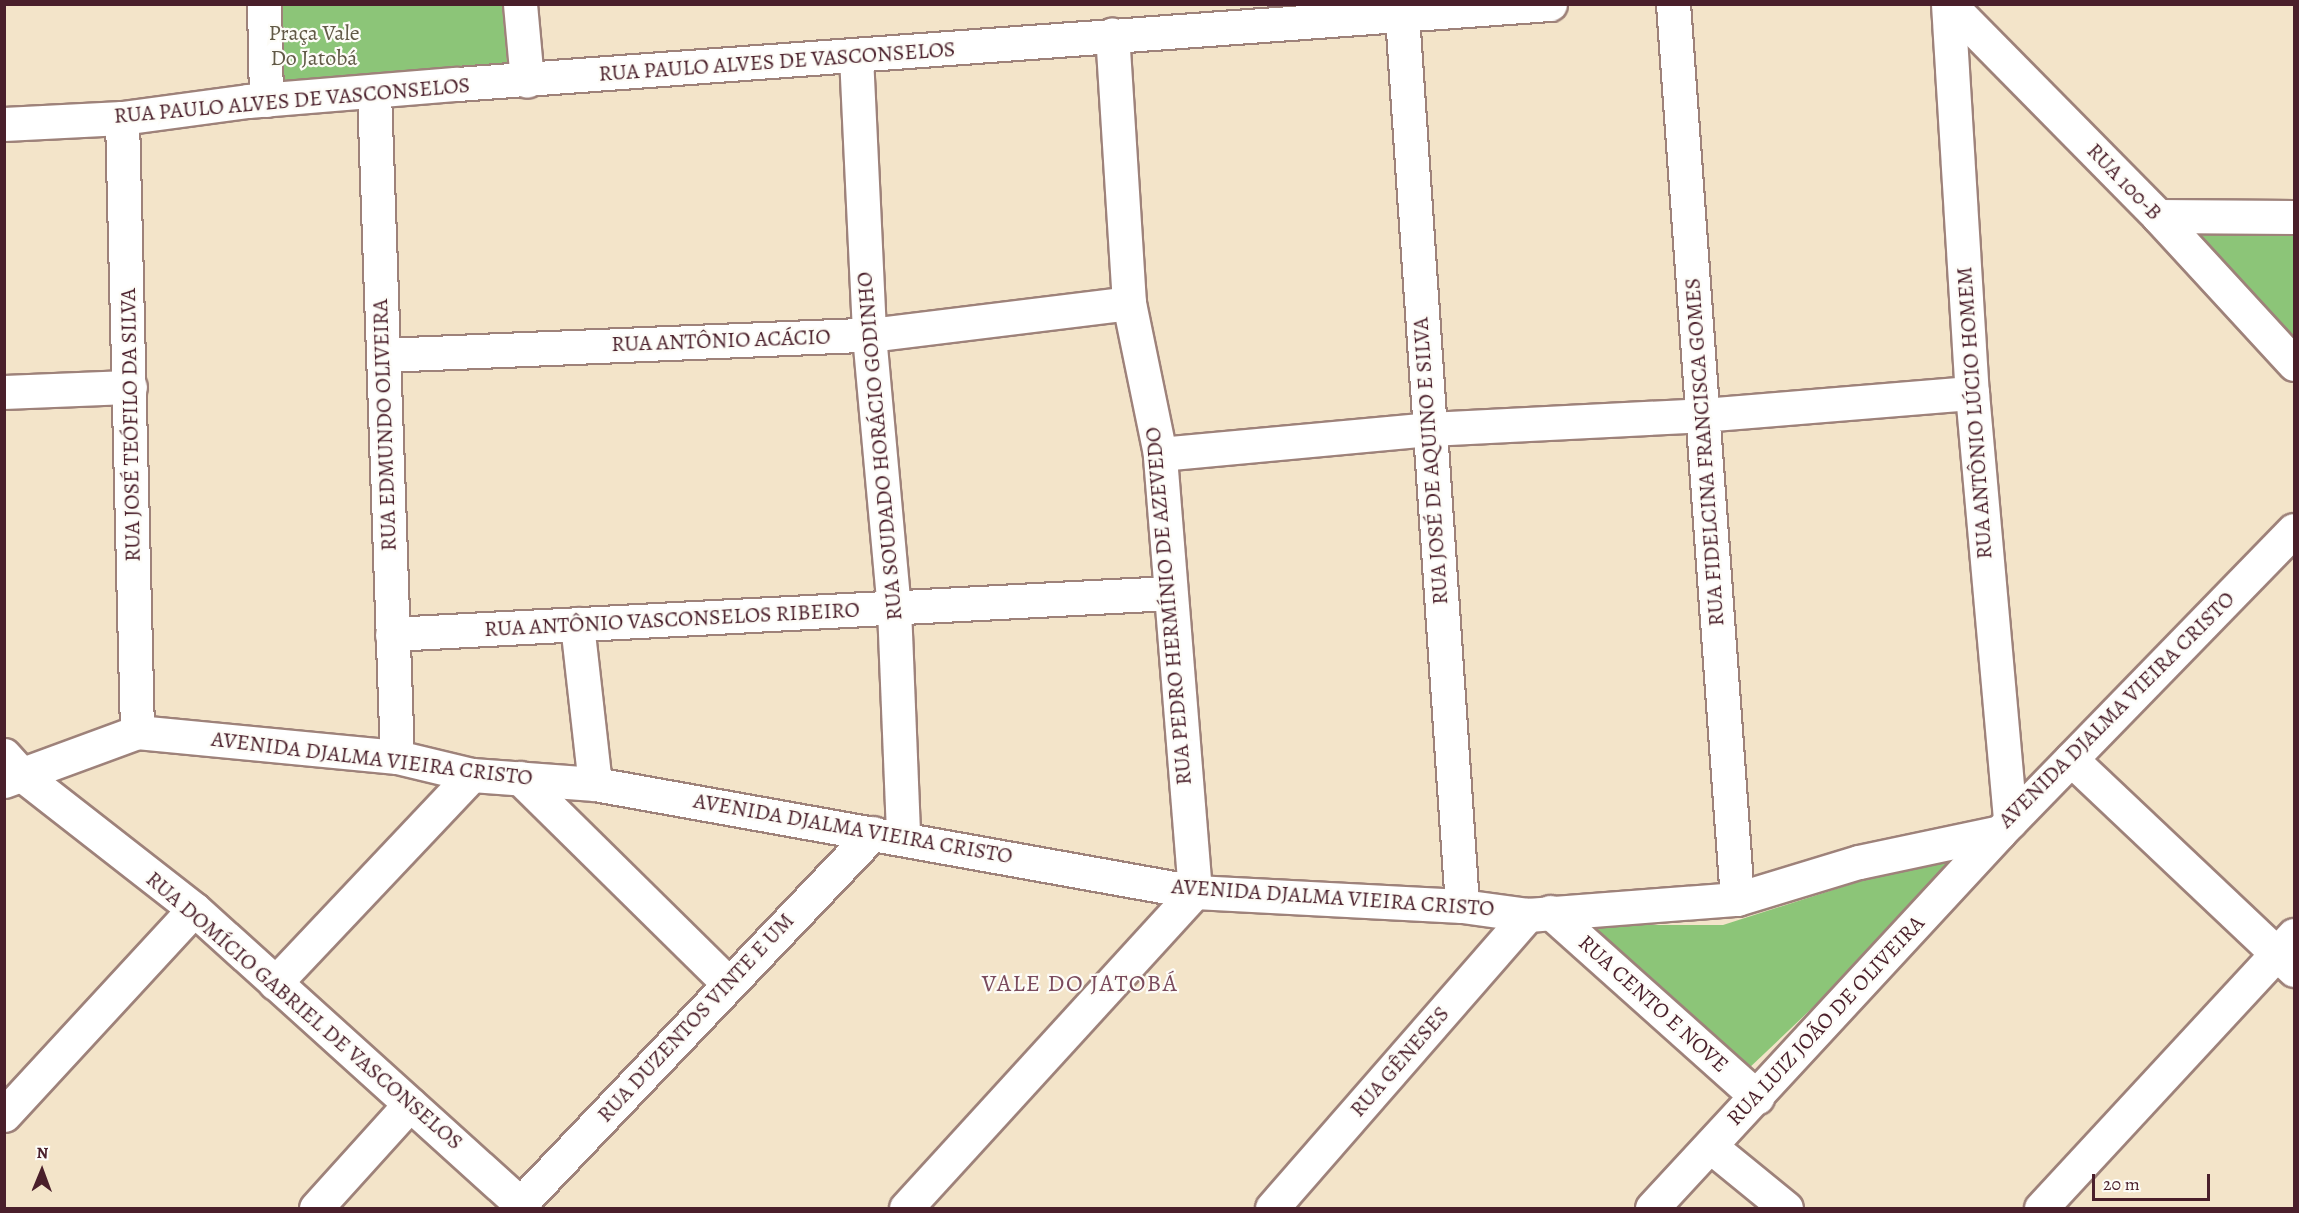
<!DOCTYPE html>
<html>
<head>
<meta charset="utf-8">
<style>
	body { margin:0 }
	#map { position:relative; width:2299px; height:1213px; overflow:hidden; background:#f3e4c9; font-family:Alegreya,serif }
	div>[style] { position:absolute }
	.green>* { inset:0; background:#8cc578 }
	.roads { filter:drop-shadow(2px 0 #9e827a) drop-shadow(-2px 0 #9e827a) drop-shadow(0 2px #9e827a) drop-shadow(0 -2px #9e827a) }
	.street>* { height:33px; margin:-16.5px; padding:0 16.5px; transform-origin:16.5px; border-radius:16.5px; background:#fff }
	span { translate:-50% -50%; white-space:nowrap; text-align:center; line-height:1.15; -webkit-text-stroke:4.5px #fdfcf7; paint-order:stroke }
	.park-label { font-size:22px; color:#615946 }
	.street-label { font-size:22px; color:#4a1f2b }
	.neighbourhood-label { font-size:24px; color:#7a4a5c; letter-spacing:1.5px }
	.frame { position:absolute; inset:0; border:6px solid #4a1f2b; pointer-events:none }
	.north { position:absolute; left:12px; top:1141px; width:60px; height:60px; -webkit-text-stroke:4px #fdfcf7; paint-order:stroke; rotate:1deg; font-size:16px; font-weight:700; line-height:24px; text-align:center; color:#4a1f2b }
	.north::after { content:''; display:block; margin:auto; width:21px; height:27px; background:#4a1f2b; clip-path:polygon(50% 0,100% 100%,50% 72%,0 100%) }
	.scale { position:absolute; left:2092px; top:1174px; width:118px; height:27px; box-sizing:border-box; border:3px solid #4a1f2b; border-top:0; padding-left:8px; font-size:18px; line-height:21px; white-space:nowrap; color:#4a1f2b; -webkit-text-stroke:4px #fdfcf7; paint-order:stroke }
</style>
</head>
<body>
<div id="map">
	<div class="green">
		<div style="clip-path:polygon(272px 5px,502px 5px,508px 73px,274px 88px)"></div>
		<div style="clip-path:polygon(2170px 221px,2294px 222px,2294px 356px)"></div>
		<div style="clip-path:polygon(1989px 840px,1747px 1070px,1572px 925px,1723px 925px)"></div>
	</div>
	<div class="roads">
		<div class="street">
			<div style="left:264px;top:4px;width:96px;rotate:88.8deg"></div>
			<div style="left:520px;top:4px;width:77px;rotate:84.8deg"></div>
			<div style="left:1673px;top:4px;width:897px;rotate:85.91deg"></div>
			<div style="left:1948px;top:4px;width:390px;rotate:86.5deg"></div>
			<div style="left:1972px;top:393px;width:430px;rotate:84.9deg"></div>
			<div style="left:1949px;top:4px;width:298px;rotate:45.4deg"></div>
			<div style="left:2158px;top:216px;width:201px;rotate:47.4deg"></div>
			<div style="left:1402px;top:16px;width:892px;rotate:86.14deg"></div>
			<div style="left:856px;top:56px;width:279px;rotate:87.3deg"></div>
			<div style="left:869px;top:335px;width:274px;rotate:84.8deg"></div>
			<div style="left:894px;top:608px;width:228px;rotate:87.7deg"></div>
			<div style="left:374px;top:93px;width:664px;rotate:88.02deg"></div>
			<div style="left:122px;top:118px;width:614px;rotate:88.6deg"></div>
			<div style="left:4px;top:124px;width:118px;rotate:-2.9deg"></div>
			<div style="left:122px;top:118px;width:127px;rotate:-7.7deg"></div>
			<div style="left:248px;top:101px;width:210px;rotate:-4.7deg"></div>
			<div style="left:457px;top:84px;width:1096px;rotate:-4.19deg"></div>
			<div style="left:2158px;top:216px;width:136px;rotate:0.4deg"></div>
			<div style="left:383px;top:355px;width:486px;rotate:-2.4deg"></div>
			<div style="left:869px;top:335px;width:262px;rotate:-7deg"></div>
			<div style="left:4px;top:392px;width:126px;rotate:-2.3deg"></div>
			<div style="left:1160px;top:454px;width:270px;rotate:-5.3deg"></div>
			<div style="left:1429px;top:429px;width:273px;rotate:-2.9deg"></div>
			<div style="left:1702px;top:415px;width:271px;rotate:-4.7deg"></div>
			<div style="left:577px;top:624px;width:161px;rotate:83.6deg"></div>
			<div style="left:392px;top:634px;width:777px;rotate:-3.02deg"></div>
			<div style="left:4px;top:755px;width:25px;rotate:48deg"></div>
			<div style="left:21px;top:774px;width:219px;rotate:38deg"></div>
			<div style="left:194px;top:909px;width:446px;rotate:42.1deg"></div>
			<div style="left:2071px;top:759px;width:307px;rotate:43.4deg"></div>
			<div style="left:520px;top:778px;width:293px;rotate:44.6deg"></div>
			<div style="left:4px;top:781px;width:142px;rotate:-20.2deg"></div>
			<div style="left:137px;top:732px;width:261px;rotate:5.5deg"></div>
			<div style="left:397px;top:757px;width:77px;rotate:13.5deg"></div>
			<div style="left:472px;top:775px;width:123px;rotate:4.2deg"></div>
			<div style="left:595px;top:784px;width:610px;rotate:10.2deg"></div>
			<div style="left:1195px;top:892px;width:267px;rotate:3deg"></div>
			<div style="left:1462px;top:906px;width:67px;rotate:7.8deg"></div>
			<div style="left:1528px;top:915px;width:210px;rotate:-4.4deg"></div>
			<div style="left:1737px;top:899px;width:127px;rotate:-16.9deg"></div>
			<div style="left:1859px;top:862px;width:144px;rotate:-12deg"></div>
			<div style="left:2000px;top:832px;width:421px;rotate:-45.8deg"></div>
			<div style="left:1550px;top:912px;width:278px;rotate:41.8deg"></div>
			<div style="left:275px;top:983px;width:286px;rotate:-46.6deg"></div>
			<div style="left:4px;top:1115px;width:280px;rotate:-47.3deg"></div>
			<div style="left:1710px;top:1146px;width:98px;rotate:39.2deg"></div>
			<div style="left:520px;top:1204px;width:512px;rotate:-46.42deg"></div>
			<div style="left:316px;top:1208px;width:140px;rotate:-47.9deg"></div>
			<div style="left:906px;top:1208px;width:428px;rotate:-47.6deg"></div>
			<div style="left:1195px;top:892px;width:439px;rotate:-94.6deg"></div>
			<div style="left:1160px;top:454px;width:154px;rotate:-101.6deg"></div>
			<div style="left:1129px;top:303px;width:269px;rotate:-93.6deg"></div>
			<div style="left:1272px;top:1208px;width:389px;rotate:-48.9deg"></div>
			<div style="left:1652px;top:1208px;width:512px;rotate:-47.21deg"></div>
			<div style="left:2041px;top:1208px;width:372px;rotate:-47.2deg"></div>
		</div>
	</div>
	<div class="park-label">
		<span style="left:314px;top:46px">Praça Vale<br>Do Jatobá</span>
	</div>
	<div class="street-label">
		<span style="left:777px;top:62px;rotate:-4deg">RUA PAULO ALVES DE VASCONSELOS</span>
		<span style="left:292px;top:101px;rotate:-5deg">RUA PAULO ALVES DE VASCONSELOS</span>
		<span style="left:2124px;top:182px;rotate:46deg">RUA 100-B</span>
		<span style="left:721px;top:341px;rotate:-2deg">RUA ANTÔNIO ACÁCIO</span>
		<span style="left:1975px;top:413px;rotate:-94deg">RUA ANTÔNIO LÚCIO HOMEM</span>
		<span style="left:131px;top:425px;rotate:-91deg">RUA JOSÉ TEÓFILO DA SILVA</span>
		<span style="left:385px;top:425px;rotate:-92deg">RUA EDMUNDO OLIVEIRA</span>
		<span style="left:880px;top:446px;rotate:-95deg">RUA SOUDADO HORÁCIO GODINHO</span>
		<span style="left:1705px;top:452px;rotate:-94deg">RUA FIDELCINA FRANCISCA GOMES</span>
		<span style="left:1431px;top:461px;rotate:-94deg">RUA JOSÉ DE AQUINO E SILVA</span>
		<span style="left:1169px;top:606px;rotate:-95deg">RUA PEDRO HERMÍNIO DE AZEVEDO</span>
		<span style="left:672px;top:620px;rotate:-3deg">RUA ANTÔNIO VASCONSELOS RIBEIRO</span>
		<span style="left:2117px;top:710px;rotate:-45deg">AVENIDA DJALMA VIEIRA CRISTO</span>
		<span style="left:372px;top:759px;rotate:7deg">AVENIDA DJALMA VIEIRA CRISTO</span>
		<span style="left:853px;top:829px;rotate:10deg">AVENIDA DJALMA VIEIRA CRISTO</span>
		<span style="left:1333px;top:898px;rotate:4deg">AVENIDA DJALMA VIEIRA CRISTO</span>
		<span style="left:1653px;top:1004px;rotate:42deg">RUA CENTO E NOVE</span>
		<span style="left:304px;top:1011px;rotate:41deg">RUA DOMÍCIO GABRIEL DE VASCONSELOS</span>
		<span style="left:696px;top:1018px;rotate:-47deg">RUA DUZENTOS VINTE E UM</span>
		<span style="left:1826px;top:1021px;rotate:-47deg">RUA LUIZ JOÃO DE OLIVEIRA</span>
		<span style="left:1400px;top:1062px;rotate:-49deg">RUA GÊNESES</span>
	</div>
	<div class="neighbourhood-label">
		<span style="left:1080px;top:984px">VALE DO JATOBÁ</span>
	</div>
	<div class="frame"></div>
	<div class="north">N</div>
	<div class="scale">20 m</div>
</div>
</body>
</html>
